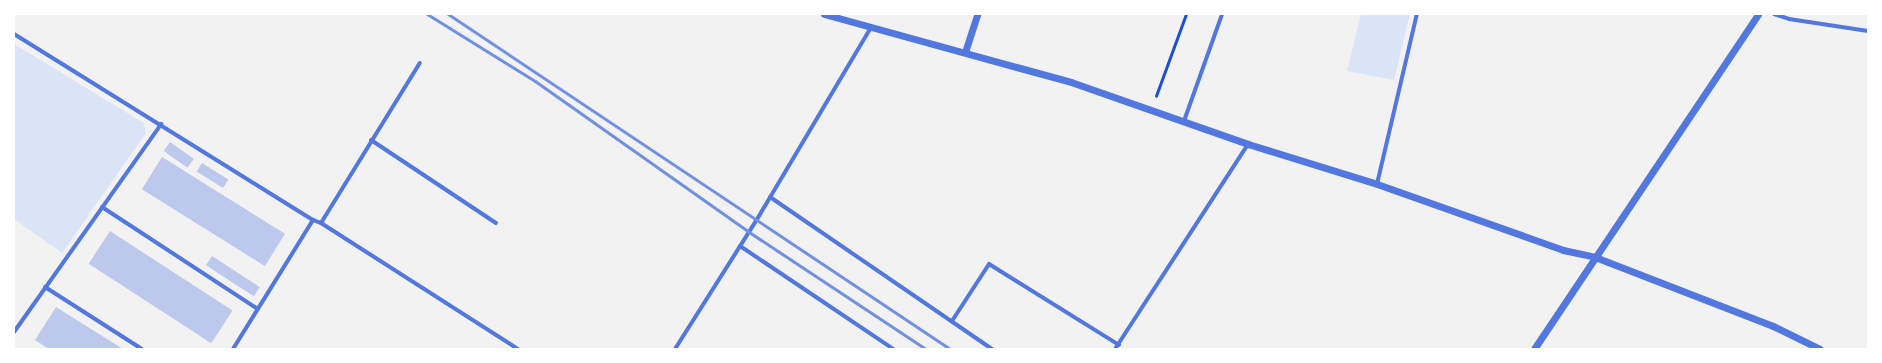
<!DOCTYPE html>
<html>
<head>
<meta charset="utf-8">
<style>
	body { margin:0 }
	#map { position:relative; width:1882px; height:363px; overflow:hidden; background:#f2f2f2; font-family:Poppins,sans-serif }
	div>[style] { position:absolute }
	.green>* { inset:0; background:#dbe4f7 }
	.building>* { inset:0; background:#bdc9ec; transform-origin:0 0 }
	.path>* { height:2.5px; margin:-1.25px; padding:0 1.25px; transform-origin:1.25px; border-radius:1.25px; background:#1d4ed8 }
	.minor>* { height:4px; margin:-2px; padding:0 2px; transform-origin:2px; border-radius:2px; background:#5277de }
	.tertiary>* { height:7px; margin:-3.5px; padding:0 3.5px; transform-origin:3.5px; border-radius:3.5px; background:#5277de }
	.rail>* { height:3px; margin:-1.5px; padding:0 1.5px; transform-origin:1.5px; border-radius:1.5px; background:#7290e2 }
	span { translate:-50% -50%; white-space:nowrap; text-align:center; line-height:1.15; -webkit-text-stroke:3px #fff; paint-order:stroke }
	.frame { position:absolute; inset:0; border:15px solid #fff; pointer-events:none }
</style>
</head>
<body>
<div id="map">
	<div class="green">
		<div style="clip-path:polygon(1361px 14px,1410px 14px,1394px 80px,1347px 71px)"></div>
		<div style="clip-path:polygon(14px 44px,144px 123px,146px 133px,62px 253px,14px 219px)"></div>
	</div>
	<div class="building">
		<div style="left:170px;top:142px;width:29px;height:11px;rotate:35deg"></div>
		<div style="left:162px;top:157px;width:145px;height:38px;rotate:32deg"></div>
		<div style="left:202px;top:163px;width:31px;height:10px;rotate:32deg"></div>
		<div style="left:110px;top:231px;width:146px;height:39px;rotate:33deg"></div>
		<div style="left:212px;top:256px;width:57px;height:11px;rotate:33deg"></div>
		<div style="clip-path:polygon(56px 307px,123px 349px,49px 349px,35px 340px)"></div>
	</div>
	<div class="path">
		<div style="left:1156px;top:96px;width:87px;rotate:-69.9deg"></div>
	</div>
	<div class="minor">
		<div style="left:1774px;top:14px;width:16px;rotate:18deg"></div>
		<div style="left:1789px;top:19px;width:80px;rotate:8.6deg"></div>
		<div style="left:14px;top:34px;width:352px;rotate:31.9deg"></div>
		<div style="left:313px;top:220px;width:9px;rotate:21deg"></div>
		<div style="left:321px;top:223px;width:234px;rotate:32.6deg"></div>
		<div style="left:1184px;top:121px;width:114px;rotate:-70.4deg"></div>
		<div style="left:371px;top:140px;width:150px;rotate:33.6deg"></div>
		<div style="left:1377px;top:184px;width:175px;rotate:-76.8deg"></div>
		<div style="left:770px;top:197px;width:269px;rotate:34.4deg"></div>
		<div style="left:102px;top:207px;width:186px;rotate:33.2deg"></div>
		<div style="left:321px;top:223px;width:188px;rotate:-58.3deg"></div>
		<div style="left:740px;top:246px;width:184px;rotate:33.9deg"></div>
		<div style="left:45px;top:287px;width:115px;rotate:32.6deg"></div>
		<div style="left:952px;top:321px;width:68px;rotate:-57deg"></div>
		<div style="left:989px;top:264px;width:153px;rotate:31.9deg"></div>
		<div style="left:14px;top:332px;width:255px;rotate:-54.7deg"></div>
		<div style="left:233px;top:349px;width:152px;rotate:-58.2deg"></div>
		<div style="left:675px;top:349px;width:151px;rotate:-57.7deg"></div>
		<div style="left:756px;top:221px;width:226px;rotate:-59.3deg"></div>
		<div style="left:1115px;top:349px;width:244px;rotate:-57deg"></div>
	</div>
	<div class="tertiary">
		<div style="left:824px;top:14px;width:256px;rotate:15.4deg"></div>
		<div style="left:1071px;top:82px;width:188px;rotate:19.3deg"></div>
		<div style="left:1248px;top:144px;width:135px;rotate:17.2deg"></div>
		<div style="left:1377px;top:184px;width:197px;rotate:19.5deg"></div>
		<div style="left:1563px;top:250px;width:33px;rotate:12deg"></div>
		<div style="left:1595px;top:257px;width:191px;rotate:21.2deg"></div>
		<div style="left:1773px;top:326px;width:52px;rotate:26.1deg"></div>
		<div style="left:965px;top:52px;width:40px;rotate:-72deg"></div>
		<div style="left:1534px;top:349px;width:403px;rotate:-56.2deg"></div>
	</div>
	<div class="rail">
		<div style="left:427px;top:14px;width:127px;rotate:31.8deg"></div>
		<div style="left:535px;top:81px;width:262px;rotate:35.2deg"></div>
		<div style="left:749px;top:232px;width:212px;rotate:33.5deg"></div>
		<div style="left:448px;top:14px;width:604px;rotate:33.72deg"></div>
	</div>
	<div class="frame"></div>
</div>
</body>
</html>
